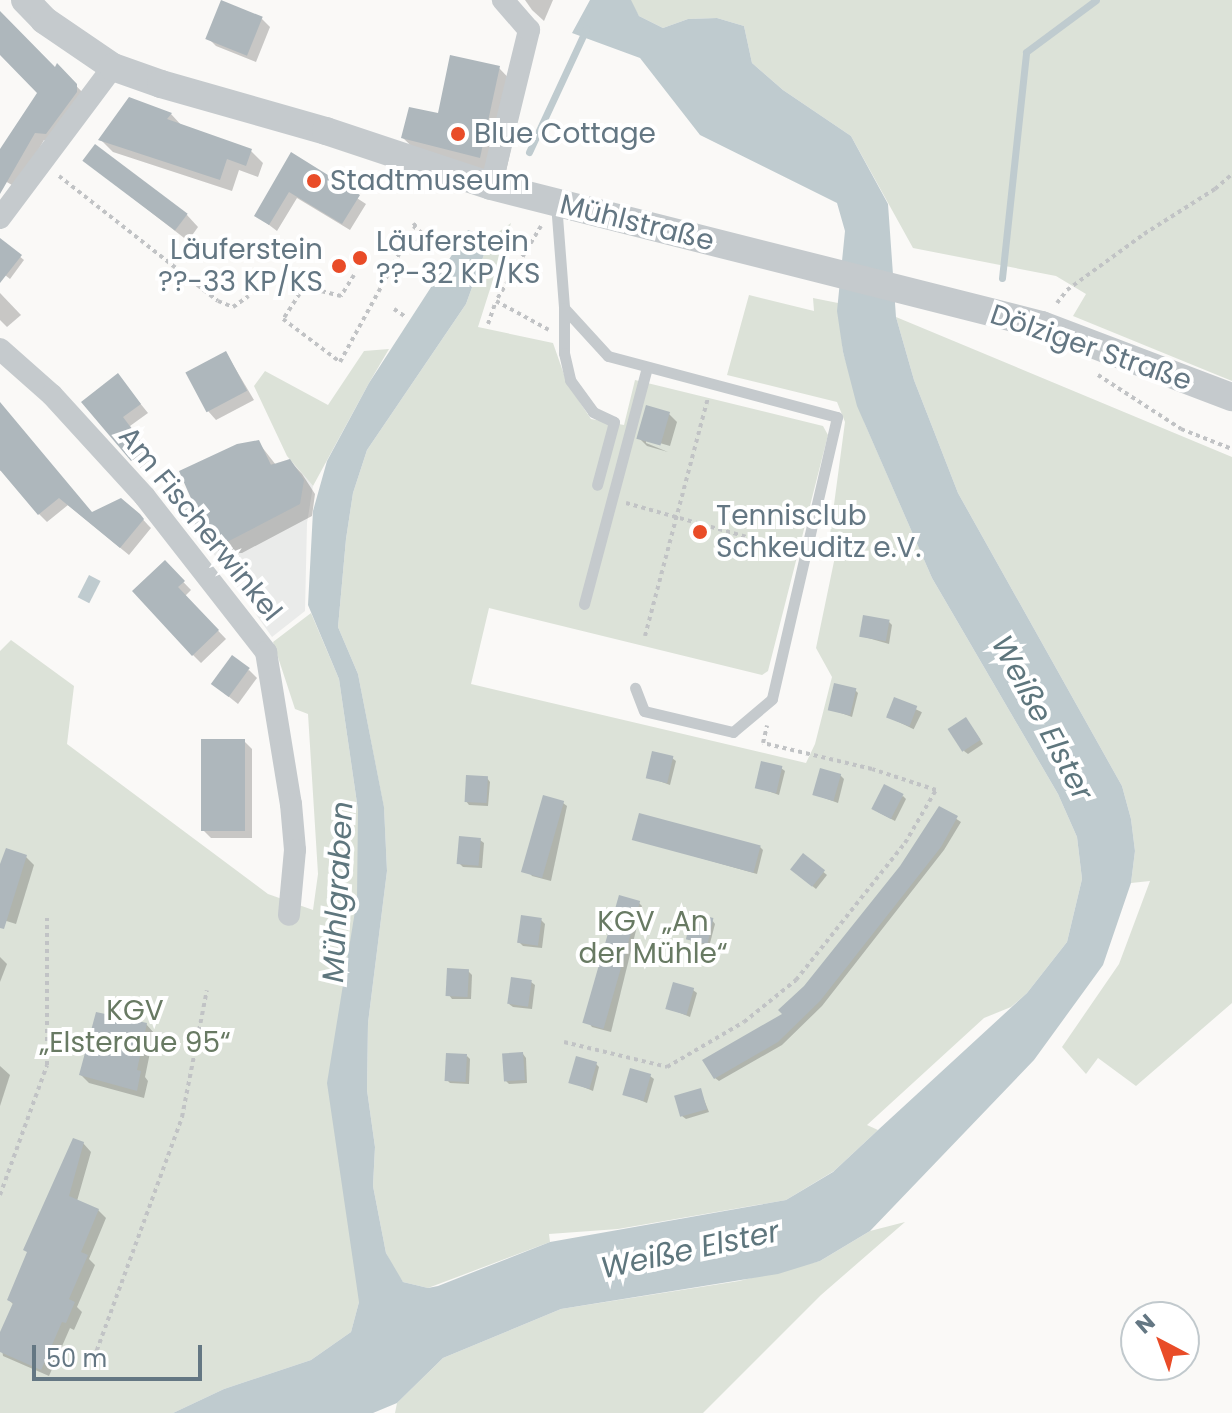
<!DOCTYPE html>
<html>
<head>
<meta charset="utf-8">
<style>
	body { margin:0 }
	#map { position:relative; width:1232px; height:1413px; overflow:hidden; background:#faf9f7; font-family:Poppins,sans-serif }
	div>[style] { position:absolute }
	.built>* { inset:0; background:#eaebea }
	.green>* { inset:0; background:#dce2d8 }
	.water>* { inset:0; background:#bfcbcf; transform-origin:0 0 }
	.shadow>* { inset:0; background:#0003; transform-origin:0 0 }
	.stream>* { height:7px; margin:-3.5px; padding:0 3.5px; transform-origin:3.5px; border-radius:3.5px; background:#bfcbcf }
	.building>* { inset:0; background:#aeb7bc; transform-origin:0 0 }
	.path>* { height:4px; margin-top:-2px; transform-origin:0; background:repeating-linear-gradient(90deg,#c1c3c5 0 4px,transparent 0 8px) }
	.service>* { height:11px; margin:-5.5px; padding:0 5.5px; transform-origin:5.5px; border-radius:5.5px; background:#c5cacd }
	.minor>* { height:22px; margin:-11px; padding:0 11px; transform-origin:11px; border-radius:11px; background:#c5cacd }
	.tertiary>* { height:28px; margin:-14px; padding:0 14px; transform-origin:14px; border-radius:14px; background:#c5cacd }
	.dots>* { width:22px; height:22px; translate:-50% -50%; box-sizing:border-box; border:4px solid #fff; border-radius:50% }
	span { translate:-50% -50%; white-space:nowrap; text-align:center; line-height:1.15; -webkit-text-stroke:8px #fff; paint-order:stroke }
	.poi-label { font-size:28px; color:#647783 }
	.left { translate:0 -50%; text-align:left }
	.right { translate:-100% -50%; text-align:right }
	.street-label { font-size:28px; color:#647783 }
	.park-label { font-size:28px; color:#687a63 }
	.water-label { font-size:30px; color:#5e767d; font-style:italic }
	.north { position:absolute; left:1120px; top:1301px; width:80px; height:80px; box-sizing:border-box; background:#fff; border:2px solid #c1c9cd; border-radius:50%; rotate:319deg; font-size:22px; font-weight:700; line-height:32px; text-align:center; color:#647783 }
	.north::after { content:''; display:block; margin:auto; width:28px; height:36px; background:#e94c28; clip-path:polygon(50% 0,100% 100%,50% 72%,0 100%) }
	.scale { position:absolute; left:32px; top:1345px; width:170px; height:36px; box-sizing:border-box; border:4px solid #647783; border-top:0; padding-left:10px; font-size:24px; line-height:28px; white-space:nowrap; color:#647783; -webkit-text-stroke:6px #fff; paint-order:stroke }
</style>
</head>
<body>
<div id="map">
	<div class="built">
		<div style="clip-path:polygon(290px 459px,313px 486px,307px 523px,305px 611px,272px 637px,182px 509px,266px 466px)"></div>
	</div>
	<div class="green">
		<div style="clip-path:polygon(629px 0,1232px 0,1232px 381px,1073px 316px,1086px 294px,1056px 276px,913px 248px,851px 136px,783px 90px,752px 63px,744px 26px,717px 18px,688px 19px,663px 28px,639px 16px)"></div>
		<div style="clip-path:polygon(511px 223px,478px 327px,553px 343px,567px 383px,591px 419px,624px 425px,635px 380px,823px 426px,828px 435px,768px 671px,762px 675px,489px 608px,471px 684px,806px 763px,815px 744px,832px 677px,816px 648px,837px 547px,829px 542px,845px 422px,837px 402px,727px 375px,749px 295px,814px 311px,813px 298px,838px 303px,843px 352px,865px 424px,932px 578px,1058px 794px,1077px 837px,1082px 879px,1067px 942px,1027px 993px,1011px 1007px,984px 1018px,867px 1125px,878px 1130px,834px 1171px,786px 1200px,618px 1229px,549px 1234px,550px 1242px,428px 1288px,403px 1282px,395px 1271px,386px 1253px,373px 1186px,375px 1147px,367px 1090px,368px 1023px,387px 871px,384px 808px,358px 674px,338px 627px,346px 539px,353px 493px,367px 450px,466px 304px,490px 238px)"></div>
		<div style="clip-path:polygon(896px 317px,1232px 457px,1232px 1003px,1136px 1086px,1098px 1058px,1086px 1074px,1062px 1047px,1119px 964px,1150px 881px,1131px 883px,1135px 851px,1131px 819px,1122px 786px,958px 493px,914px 380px)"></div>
		<div style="clip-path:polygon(389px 349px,369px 383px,313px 486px,287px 456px,254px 386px,265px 371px,328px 405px,364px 351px)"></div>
		<div style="clip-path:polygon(311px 613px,339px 679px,358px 810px,359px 1302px,351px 1332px,311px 1360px,224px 1389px,173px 1413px,0 1413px,0 651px,11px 640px,74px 686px,67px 744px,268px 894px,313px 910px,318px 874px,308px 714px,295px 709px,273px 642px)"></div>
		<div style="clip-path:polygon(905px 1222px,821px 1295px,703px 1413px,395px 1413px,397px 1403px,443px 1358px,561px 1309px,739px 1281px,820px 1261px,870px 1231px)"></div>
	</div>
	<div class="water">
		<div style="clip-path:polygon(590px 0,631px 0,639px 16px,663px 28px,688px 19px,717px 18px,744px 26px,752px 63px,783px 90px,851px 136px,888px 204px,896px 317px,914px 380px,958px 493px,1122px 786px,1131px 819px,1135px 851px,1131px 883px,1103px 965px,1034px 1060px,870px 1231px,820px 1261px,778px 1274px,561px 1309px,443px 1358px,397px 1403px,373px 1413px,173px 1413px,224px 1389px,311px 1360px,351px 1332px,359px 1302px,327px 1083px,357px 899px,358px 810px,339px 679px,308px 605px,313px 511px,327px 461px,369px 383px,468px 230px,490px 238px,466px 304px,367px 450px,353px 493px,346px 539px,338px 627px,358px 674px,384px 807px,387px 871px,368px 1023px,367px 1090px,375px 1147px,373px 1186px,386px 1253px,403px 1282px,428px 1288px,438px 1286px,550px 1242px,786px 1200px,833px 1172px,878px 1130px,1027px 993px,1067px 942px,1082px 879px,1077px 837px,1058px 794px,932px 578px,857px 406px,843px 352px,837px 311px,845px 231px,837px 203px,700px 135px,640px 58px,572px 33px)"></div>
		<div style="left:89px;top:575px;width:13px;height:25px;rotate:27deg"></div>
	</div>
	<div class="shadow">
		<div style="clip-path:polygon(525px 0,553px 0,544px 21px,532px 10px)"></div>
		<div style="clip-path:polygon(0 13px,55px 70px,58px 67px,85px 95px,55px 141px,44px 140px,17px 188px,0 178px,0 155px,39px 92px,0 53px)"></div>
		<div style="clip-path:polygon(262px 19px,270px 27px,256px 62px,216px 46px,208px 38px)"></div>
		<div style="clip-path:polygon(499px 68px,523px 93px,504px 181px,428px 162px,403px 138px,439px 116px)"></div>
		<div style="clip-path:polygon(171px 114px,183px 127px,251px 151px,263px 163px,258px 177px,239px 170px,232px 191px,113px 152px,101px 140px)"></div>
		<div style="clip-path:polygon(291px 155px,366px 204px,350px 230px,297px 198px,277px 231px,256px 215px)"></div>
		<div style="clip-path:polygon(85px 161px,187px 215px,198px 227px,188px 241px)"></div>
		<div style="clip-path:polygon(7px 246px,24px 260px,10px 279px,0 271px,0 255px)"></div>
		<div style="clip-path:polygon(0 293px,21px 315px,7px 327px,0 320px)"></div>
		<div style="clip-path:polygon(226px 353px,254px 400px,216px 420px,208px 411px)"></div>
		<div style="clip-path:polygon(118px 376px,148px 413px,130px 426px,153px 458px,140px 468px,84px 402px)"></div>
		<div style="clip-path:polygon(669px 414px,677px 422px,670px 446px,646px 439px,646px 443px,668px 452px,647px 446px,639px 438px)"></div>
		<div style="clip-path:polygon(0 418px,92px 514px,139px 515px,148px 525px,151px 528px,129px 555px,68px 505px,47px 522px,39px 514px,2px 470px,0 471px)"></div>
		<div style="clip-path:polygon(258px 442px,276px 465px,290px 461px,302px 474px,315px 494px,312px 516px,242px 553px,222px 554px,209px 541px)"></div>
		<div style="clip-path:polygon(165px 563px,191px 590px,185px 596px,226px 639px,201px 663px,193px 655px)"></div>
		<div style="clip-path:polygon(889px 622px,892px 625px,889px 644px,861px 636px)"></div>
		<div style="clip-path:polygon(249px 670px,257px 678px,238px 704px,213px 684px)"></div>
		<div style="clip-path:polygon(855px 690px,858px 693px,852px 717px,830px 709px)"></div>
		<div style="left:895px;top:699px;width:30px;height:19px;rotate:26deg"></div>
		<div style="clip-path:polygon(969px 723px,983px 744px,968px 754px,964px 751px)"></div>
		<div style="clip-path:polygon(244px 741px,252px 749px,252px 838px,211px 838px,203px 830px)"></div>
		<div style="clip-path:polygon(672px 758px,676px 761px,670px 785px,648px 777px)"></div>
		<div style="clip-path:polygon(781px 768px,785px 771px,779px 795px,756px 787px)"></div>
		<div style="clip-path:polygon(840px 775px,844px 779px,838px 803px,816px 795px)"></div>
		<div style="clip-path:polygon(487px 778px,490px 782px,488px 806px,469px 805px,466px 801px)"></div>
		<div style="clip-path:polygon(903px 796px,906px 799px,895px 821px,878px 812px)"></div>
		<div style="clip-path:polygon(563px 803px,567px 806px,551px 881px,532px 876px,529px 872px)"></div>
		<div style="clip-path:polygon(940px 808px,961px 822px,944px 850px,822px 1006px,782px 1045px,719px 1081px,715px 1078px,785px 1015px,902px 867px)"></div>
		<div style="clip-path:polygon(634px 839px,760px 847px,763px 850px,757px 874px)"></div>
		<div style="clip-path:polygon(480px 840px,484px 843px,482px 868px,463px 867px,459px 863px)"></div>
		<div style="clip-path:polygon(804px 856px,827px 875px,816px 889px,796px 873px)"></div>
		<div style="clip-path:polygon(26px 857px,34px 865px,16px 924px,0 919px,0 872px)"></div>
		<div style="clip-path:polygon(639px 903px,642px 906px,611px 1032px,592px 1027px,589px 1023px)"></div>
		<div style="clip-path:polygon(541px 920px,545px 924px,542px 948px,523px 946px,519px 942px)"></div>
		<div style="clip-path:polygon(712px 920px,715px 924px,709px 947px,687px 939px)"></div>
		<div style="clip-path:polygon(0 957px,7px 964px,0 982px)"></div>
		<div style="clip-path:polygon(468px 971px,472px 975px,471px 999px,452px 999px,449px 995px)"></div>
		<div style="clip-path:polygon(531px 982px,535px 985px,532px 1009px,513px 1007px,509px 1004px)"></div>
		<div style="clip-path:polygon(693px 990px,697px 993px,690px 1017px,668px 1008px)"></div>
		<div style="clip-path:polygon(146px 1024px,154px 1033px,145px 1077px,148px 1081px,144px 1098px,89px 1083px,81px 1075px)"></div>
		<div style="clip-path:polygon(523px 1054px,526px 1058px,527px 1083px,509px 1084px,505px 1080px)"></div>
		<div style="clip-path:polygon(467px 1056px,470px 1059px,469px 1084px,450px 1083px,447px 1080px)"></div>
		<div style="clip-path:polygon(596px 1064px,599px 1067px,593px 1091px,571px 1082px)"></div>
		<div style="clip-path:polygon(0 1066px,10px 1075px,0 1106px)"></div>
		<div style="clip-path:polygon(650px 1076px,654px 1079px,647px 1103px,625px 1094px)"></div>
		<div style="clip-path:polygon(700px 1090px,709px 1112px,686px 1119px,682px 1116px)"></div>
		<div style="clip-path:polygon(83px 1143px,91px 1152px,77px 1201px,98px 1210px,106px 1218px,89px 1259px,95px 1265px,77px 1307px,82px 1312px,74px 1330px,70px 1328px,49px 1376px,3px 1356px,0 1337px,14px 1305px,9px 1300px)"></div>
	</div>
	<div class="stream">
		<div style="left:529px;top:152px;width:136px;rotate:-65.1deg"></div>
		<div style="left:1002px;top:278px;width:227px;rotate:-83.9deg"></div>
		<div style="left:1026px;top:52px;width:87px;rotate:-36.6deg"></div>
	</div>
	<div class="building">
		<div style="left:221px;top:0;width:45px;height:42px;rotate:22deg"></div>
		<div style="clip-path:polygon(0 11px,55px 67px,57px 63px,77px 84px,77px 92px,46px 134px,35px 133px,0 194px,0 149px,37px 93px,0 55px)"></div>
		<div style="clip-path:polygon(450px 55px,500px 66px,480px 158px,401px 138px,409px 107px,438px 113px)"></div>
		<div style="clip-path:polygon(129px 97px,172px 113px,167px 119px,252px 149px,246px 166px,227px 159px,220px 180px,98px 140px)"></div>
		<div style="left:95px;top:144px;width:116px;height:21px;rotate:37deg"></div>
		<div style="clip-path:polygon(291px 152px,360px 195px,342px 224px,289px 192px,269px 225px,254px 216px)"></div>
		<div style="clip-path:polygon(0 238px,22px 255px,0 283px)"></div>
		<div style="left:226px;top:351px;width:45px;height:46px;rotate:62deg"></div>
		<div style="clip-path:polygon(118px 373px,141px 404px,123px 417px,147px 449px,131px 461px,81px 402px)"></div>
		<div style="clip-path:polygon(0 402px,92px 512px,121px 498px,140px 514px,144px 519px,120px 548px,59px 498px,38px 515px,0 470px)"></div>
		<div style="left:646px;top:405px;width:25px;height:35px;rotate:16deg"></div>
		<div style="clip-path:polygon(259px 440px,271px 465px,290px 459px,304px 480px,300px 504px,229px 541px,208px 542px,185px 510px,193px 503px,179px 471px,237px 444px)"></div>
		<div style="clip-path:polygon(165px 560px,185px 581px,178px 587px,219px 630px,192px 656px,132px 591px)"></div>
		<div style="left:863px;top:615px;width:27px;height:22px;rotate:10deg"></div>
		<div style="left:232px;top:655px;width:22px;height:36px;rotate:36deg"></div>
		<div style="left:834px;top:683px;width:23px;height:28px;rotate:13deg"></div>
		<div style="left:894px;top:697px;width:25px;height:22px;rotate:21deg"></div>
		<div style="left:966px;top:717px;width:27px;height:22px;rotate:57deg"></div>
		<div style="left:201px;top:739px;width:44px;height:92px"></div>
		<div style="left:652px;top:751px;width:22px;height:28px;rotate:13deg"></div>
		<div style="left:761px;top:761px;width:22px;height:28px;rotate:13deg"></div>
		<div style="left:820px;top:768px;width:22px;height:28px;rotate:16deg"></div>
		<div style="left:466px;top:775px;width:22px;height:27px;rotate:3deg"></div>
		<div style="left:884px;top:784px;width:22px;height:28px;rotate:27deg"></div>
		<div style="left:543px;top:795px;width:22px;height:80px;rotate:16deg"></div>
		<div style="clip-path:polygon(939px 806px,958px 816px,941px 847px,820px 1001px,778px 1042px,714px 1079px,702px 1060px,782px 1014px,778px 1010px,804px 986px,900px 866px)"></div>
		<div style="left:639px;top:813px;width:126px;height:28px;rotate:15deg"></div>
		<div style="left:459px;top:836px;width:22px;height:28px;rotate:5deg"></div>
		<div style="clip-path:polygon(6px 848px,27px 855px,4px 929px,0 928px,0 864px)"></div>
		<div style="left:803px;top:853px;width:28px;height:21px;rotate:38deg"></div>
		<div style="left:619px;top:895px;width:22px;height:133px;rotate:16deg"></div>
		<div style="left:692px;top:913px;width:22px;height:27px;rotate:13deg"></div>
		<div style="left:521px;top:915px;width:21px;height:28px;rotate:8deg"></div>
		<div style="left:447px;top:968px;width:22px;height:28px;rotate:3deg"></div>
		<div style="left:511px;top:977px;width:21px;height:27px;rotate:8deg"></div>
		<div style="left:673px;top:982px;width:22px;height:28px;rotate:16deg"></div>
		<div style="clip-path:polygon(96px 1012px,147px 1023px,137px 1070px,141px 1071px,137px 1091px,79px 1075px)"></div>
		<div style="left:523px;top:1052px;width:28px;height:21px;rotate:86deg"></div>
		<div style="left:446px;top:1053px;width:21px;height:28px;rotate:3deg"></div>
		<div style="left:576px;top:1056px;width:22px;height:28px;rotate:16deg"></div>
		<div style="left:630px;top:1068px;width:22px;height:28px;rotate:16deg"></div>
		<div style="left:701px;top:1088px;width:22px;height:28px;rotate:74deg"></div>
		<div style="clip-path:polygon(73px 1138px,84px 1142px,69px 1196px,99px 1209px,81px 1252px,88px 1255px,69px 1299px,75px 1302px,66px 1323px,62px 1322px,41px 1370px,0 1352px,0 1332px,13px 1303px,7px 1300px,27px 1252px,23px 1250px)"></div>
	</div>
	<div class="path">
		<div style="left:59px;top:176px;width:202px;rotate:38.2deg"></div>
		<div style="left:218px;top:301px;width:16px;rotate:22deg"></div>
		<div style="left:233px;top:307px;width:19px;rotate:-35deg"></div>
		<div style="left:541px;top:226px;width:87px;rotate:121deg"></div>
		<div style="left:496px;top:301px;width:60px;rotate:28.7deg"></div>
		<div style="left:354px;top:275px;width:25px;rotate:122deg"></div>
		<div style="left:341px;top:296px;width:38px;rotate:-166deg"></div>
		<div style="left:304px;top:287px;width:38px;rotate:123deg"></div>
		<div style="left:283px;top:319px;width:71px;rotate:37deg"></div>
		<div style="left:340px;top:362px;width:146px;rotate:-61.3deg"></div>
		<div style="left:410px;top:234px;width:10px;rotate:37deg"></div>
		<div style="left:418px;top:240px;width:8px;rotate:-60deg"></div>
		<div style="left:422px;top:233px;width:11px;rotate:-142deg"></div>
		<div style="left:413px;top:226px;width:4px;rotate:-34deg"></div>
		<div style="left:1057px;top:303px;width:16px;rotate:-52deg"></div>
		<div style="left:1067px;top:290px;width:95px;rotate:-36deg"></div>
		<div style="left:1144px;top:234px;width:84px;rotate:-32.4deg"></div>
		<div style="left:1215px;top:189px;width:23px;rotate:-41deg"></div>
		<div style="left:394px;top:309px;width:14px;rotate:34deg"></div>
		<div style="left:488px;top:324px;width:24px;rotate:-71deg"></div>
		<div style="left:1098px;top:375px;width:99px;rotate:33deg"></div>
		<div style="left:1181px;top:429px;width:55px;rotate:21.4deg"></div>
		<div style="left:626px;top:503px;width:170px;rotate:15.7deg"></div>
		<div style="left:645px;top:636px;width:246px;rotate:-75.2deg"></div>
		<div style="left:564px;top:1042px;width:106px;rotate:13.6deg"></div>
		<div style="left:667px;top:1067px;width:89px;rotate:-30.3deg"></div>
		<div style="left:744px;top:1022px;width:67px;rotate:-38.9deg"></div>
		<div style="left:796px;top:980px;width:175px;rotate:-51.5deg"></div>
		<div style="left:905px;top:843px;width:61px;rotate:-59.7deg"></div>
		<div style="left:936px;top:790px;width:67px;rotate:-161.8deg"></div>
		<div style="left:872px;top:769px;width:112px;rotate:-166.6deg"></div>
		<div style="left:763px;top:743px;width:18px;rotate:-77deg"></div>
		<div style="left:0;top:1195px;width:138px;rotate:-70.1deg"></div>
		<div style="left:47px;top:1065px;width:147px;rotate:-90deg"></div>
		<div style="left:94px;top:1358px;width:257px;rotate:-69.9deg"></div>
		<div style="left:182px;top:1117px;width:129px;rotate:-78.9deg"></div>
	</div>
	<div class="service">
		<div style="left:556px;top:203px;width:105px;rotate:85.6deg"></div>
		<div style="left:564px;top:308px;width:65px;rotate:47.5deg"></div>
		<div style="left:608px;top:356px;width:237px;rotate:14.9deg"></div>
		<div style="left:837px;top:417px;width:289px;rotate:103deg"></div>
		<div style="left:772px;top:699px;width:51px;rotate:139.8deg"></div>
		<div style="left:733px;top:732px;width:91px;rotate:-166.7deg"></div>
		<div style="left:644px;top:711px;width:25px;rotate:-111deg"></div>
		<div style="left:564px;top:308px;width:45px;rotate:90deg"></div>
		<div style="left:564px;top:353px;width:28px;rotate:77deg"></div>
		<div style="left:570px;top:380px;width:39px;rotate:54deg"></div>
		<div style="left:593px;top:412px;width:23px;rotate:25deg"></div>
		<div style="left:614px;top:422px;width:65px;rotate:105.1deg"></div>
		<div style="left:584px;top:604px;width:245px;rotate:-75.1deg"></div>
	</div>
	<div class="minor">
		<div style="left:491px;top:186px;width:161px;rotate:-76.3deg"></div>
		<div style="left:529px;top:30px;width:40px;rotate:-131deg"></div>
		<div style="left:0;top:218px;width:189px;rotate:-53.2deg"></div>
		<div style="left:0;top:349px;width:69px;rotate:41.5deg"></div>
		<div style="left:52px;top:395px;width:138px;rotate:47.6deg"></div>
		<div style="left:145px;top:497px;width:197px;rotate:52deg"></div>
		<div style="left:266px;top:652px;width:154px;rotate:80.7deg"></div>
		<div style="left:291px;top:804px;width:46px;rotate:85deg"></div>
		<div style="left:295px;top:850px;width:65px;rotate:95.3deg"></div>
	</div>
	<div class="tertiary">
		<div style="left:25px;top:0;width:28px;rotate:46deg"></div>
		<div style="left:44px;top:20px;width:83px;rotate:34.3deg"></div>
		<div style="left:113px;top:67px;width:51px;rotate:19.5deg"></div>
		<div style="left:161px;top:84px;width:172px;rotate:15.9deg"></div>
		<div style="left:326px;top:131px;width:174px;rotate:18.4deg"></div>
		<div style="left:491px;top:186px;width:568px;rotate:14.16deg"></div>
		<div style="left:1042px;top:325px;width:203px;rotate:20.8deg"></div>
	</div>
	<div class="dots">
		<div style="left:458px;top:134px;background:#e94c28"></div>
		<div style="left:314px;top:181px;background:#e94c28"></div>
		<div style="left:360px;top:258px;background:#e94c28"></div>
		<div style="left:339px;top:266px;background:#e94c28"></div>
		<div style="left:700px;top:532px;background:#e94c28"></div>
	</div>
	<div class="poi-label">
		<span class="left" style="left:474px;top:134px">Blue Cottage</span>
		<span class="left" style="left:330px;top:181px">Stadtmuseum</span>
		<span class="left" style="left:376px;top:258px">Läuferstein<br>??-32 KP/KS</span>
		<span class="right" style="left:323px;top:266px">Läuferstein<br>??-33 KP/KS</span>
		<span class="left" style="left:716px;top:532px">Tennisclub<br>Schkeuditz e.V.</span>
	</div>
	<div class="street-label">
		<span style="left:637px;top:223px;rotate:14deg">Mühlstraße</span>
		<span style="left:1091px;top:348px;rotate:19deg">Dölziger Straße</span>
		<span style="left:200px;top:524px;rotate:51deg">Am Fischerwinkel</span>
	</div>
	<div class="park-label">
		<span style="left:653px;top:938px">KGV „An<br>der Mühle“</span>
		<span style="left:135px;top:1027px">KGV<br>„Elsteraue 95“</span>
	</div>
	<div class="water-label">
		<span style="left:1042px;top:718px;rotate:62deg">Weiße Elster</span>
		<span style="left:338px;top:892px;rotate:-87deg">Mühlgraben</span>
		<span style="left:690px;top:1250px;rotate:-12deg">Weiße Elster</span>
	</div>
	<div class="north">N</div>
	<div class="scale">50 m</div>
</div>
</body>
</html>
